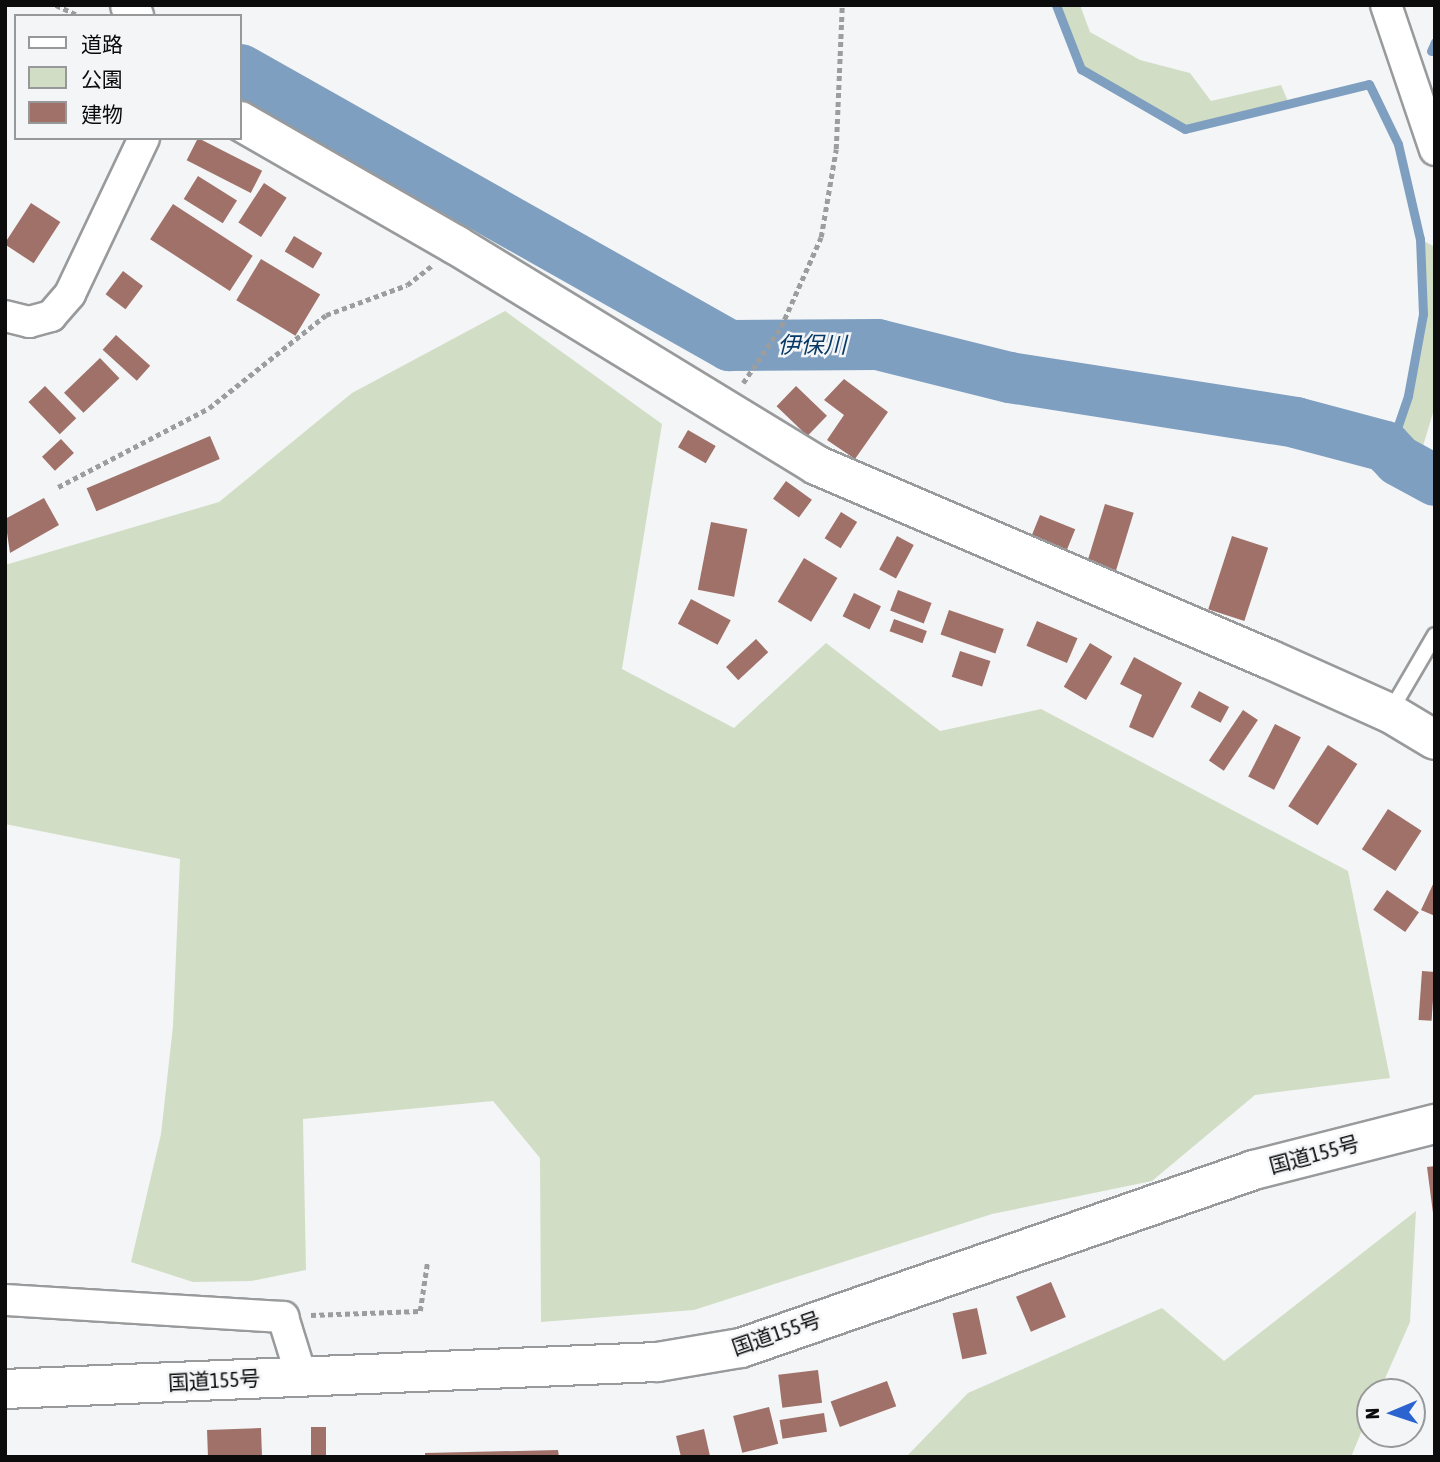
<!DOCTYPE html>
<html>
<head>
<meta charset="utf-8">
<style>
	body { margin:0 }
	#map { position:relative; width:1440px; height:1462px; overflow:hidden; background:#f4f5f7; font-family:"Asap Condensed","Noto Sans JP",sans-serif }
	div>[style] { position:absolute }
	.green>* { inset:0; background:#d1dec5 }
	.stream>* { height:9px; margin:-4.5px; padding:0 4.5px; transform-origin:4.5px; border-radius:4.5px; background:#7f9fc0 }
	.river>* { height:51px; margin:-25.5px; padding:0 25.5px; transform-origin:25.5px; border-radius:25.5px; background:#7f9fc0 }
	.building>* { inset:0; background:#9f7169; transform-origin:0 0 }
	.path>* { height:4.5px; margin-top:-2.25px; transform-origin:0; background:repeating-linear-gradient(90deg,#9c9d9e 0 5px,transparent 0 8.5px) }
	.roads { filter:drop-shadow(2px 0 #999a9b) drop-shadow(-2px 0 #999a9b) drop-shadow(0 2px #999a9b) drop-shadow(0 -2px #999a9b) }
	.lane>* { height:14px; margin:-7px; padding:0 7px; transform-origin:7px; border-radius:7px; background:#fff }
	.street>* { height:30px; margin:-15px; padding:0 15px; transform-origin:15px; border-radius:15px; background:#fff }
	.secondary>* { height:38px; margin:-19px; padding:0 19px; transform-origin:19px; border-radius:19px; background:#fff }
	.highway>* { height:38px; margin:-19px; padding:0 19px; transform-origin:19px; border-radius:19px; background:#fff }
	span { translate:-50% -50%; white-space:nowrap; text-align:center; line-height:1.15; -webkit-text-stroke:5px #f4f5f7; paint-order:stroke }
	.street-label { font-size:21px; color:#0c0c0d }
	.water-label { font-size:23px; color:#083a65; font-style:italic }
	.frame { position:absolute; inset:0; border:7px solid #0c0c0d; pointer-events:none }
	.legend { position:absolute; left:14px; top:14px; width:228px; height:126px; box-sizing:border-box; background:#f4f5f7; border:2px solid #979899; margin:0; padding:9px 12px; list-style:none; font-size:21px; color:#0c0c0d }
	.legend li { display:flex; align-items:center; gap:14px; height:35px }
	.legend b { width:35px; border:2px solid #979899 }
	.north { position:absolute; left:1356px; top:1378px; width:70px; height:70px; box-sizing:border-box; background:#f4f5f7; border:2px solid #979899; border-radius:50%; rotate:268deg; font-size:19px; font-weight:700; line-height:28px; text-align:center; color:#0c0c0d }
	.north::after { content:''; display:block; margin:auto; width:24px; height:32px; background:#2b64d1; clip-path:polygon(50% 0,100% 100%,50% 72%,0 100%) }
</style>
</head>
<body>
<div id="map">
	<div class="green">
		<div style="clip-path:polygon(1056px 5px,1080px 5px,1090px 32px,1140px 60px,1190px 73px,1211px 101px,1281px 85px,1290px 106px,1185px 129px,1081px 69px)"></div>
		<div style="clip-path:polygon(1420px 239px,1435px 247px,1435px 406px,1420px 456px,1393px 440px,1408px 396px,1423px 314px)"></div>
		<div style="clip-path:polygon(505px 311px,662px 424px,622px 669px,734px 728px,826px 643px,940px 731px,1041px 709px,1348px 871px,1390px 1078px,1255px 1095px,1152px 1181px,992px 1214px,694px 1310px,541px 1322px,540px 1158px,493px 1101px,303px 1119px,306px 1270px,251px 1281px,193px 1282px,131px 1262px,161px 1134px,173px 1026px,180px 859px,5px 824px,5px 565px,219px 502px,352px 393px)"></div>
		<div style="clip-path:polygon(1416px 1211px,1410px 1322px,1379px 1392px,1370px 1392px,1370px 1411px,1351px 1457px,906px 1457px,968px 1393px,1162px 1308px,1224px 1361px)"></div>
	</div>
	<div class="stream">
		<div style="left:1056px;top:5px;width:69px;rotate:68.7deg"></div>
		<div style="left:1081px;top:69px;width:120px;rotate:30deg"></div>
		<div style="left:1185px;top:129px;width:189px;rotate:-13.7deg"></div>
		<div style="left:1369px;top:84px;width:67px;rotate:64.2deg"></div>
		<div style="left:1398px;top:144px;width:98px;rotate:77deg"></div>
		<div style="left:1420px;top:239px;width:75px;rotate:87.7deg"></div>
		<div style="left:1423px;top:314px;width:83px;rotate:100.4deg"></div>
		<div style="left:1408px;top:396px;width:46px;rotate:108.8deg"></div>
		<div style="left:1393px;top:440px;width:21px;rotate:76deg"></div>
		<div style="left:1431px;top:51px;width:10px;rotate:-66deg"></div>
	</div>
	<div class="river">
		<div style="left:240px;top:69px;width:562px;rotate:29.44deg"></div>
		<div style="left:729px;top:345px;width:148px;rotate:-0.4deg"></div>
		<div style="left:877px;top:344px;width:136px;rotate:14deg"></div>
		<div style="left:1009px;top:377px;width:290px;rotate:8.9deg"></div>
		<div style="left:1295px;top:422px;width:93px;rotate:14.9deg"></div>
		<div style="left:1385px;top:446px;width:19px;rotate:47deg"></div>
		<div style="left:1398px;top:460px;width:42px;rotate:28.4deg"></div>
	</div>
	<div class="building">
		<div style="left:198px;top:138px;width:72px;height:25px;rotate:27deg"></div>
		<div style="left:198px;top:176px;width:46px;height:27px;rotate:32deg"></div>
		<div style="left:264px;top:183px;width:27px;height:47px;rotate:33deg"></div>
		<div style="left:31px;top:203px;width:35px;height:49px;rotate:33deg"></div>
		<div style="left:173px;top:204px;width:95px;height:42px;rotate:33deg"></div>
		<div style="left:294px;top:236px;width:33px;height:18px;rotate:31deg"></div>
		<div style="left:261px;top:259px;width:69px;height:48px;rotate:31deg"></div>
		<div style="left:123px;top:271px;width:25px;height:29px;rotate:37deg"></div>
		<div style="left:116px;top:335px;width:46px;height:20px;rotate:42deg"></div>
		<div style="left:100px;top:358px;width:28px;height:50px;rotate:46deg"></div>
		<div style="clip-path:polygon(844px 379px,888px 412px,855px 459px,827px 440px,844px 415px,824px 400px)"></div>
		<div style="left:45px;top:386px;width:45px;height:23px;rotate:46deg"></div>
		<div style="left:796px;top:386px;width:43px;height:28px;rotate:44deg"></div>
		<div style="left:688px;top:430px;width:32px;height:20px;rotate:30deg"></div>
		<div style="left:210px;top:436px;width:25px;height:134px;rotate:67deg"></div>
		<div style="left:61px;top:439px;width:19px;height:26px;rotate:47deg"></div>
		<div style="left:786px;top:481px;width:32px;height:22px;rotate:36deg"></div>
		<div style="clip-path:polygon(44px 498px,59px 525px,10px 553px,5px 519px)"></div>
		<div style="left:1105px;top:504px;width:30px;height:61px;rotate:17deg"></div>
		<div style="left:841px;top:512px;width:19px;height:31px;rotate:32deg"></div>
		<div style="left:1040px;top:515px;width:38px;height:23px;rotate:22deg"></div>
		<div style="left:711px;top:522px;width:37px;height:69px;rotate:11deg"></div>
		<div style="left:897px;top:536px;width:19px;height:38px;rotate:28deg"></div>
		<div style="left:1232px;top:536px;width:38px;height:77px;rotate:18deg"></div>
		<div style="left:804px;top:558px;width:39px;height:51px;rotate:31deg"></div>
		<div style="left:898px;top:590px;width:36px;height:22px;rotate:21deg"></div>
		<div style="left:854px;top:593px;width:30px;height:26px;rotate:26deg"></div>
		<div style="left:691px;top:599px;width:45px;height:28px;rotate:28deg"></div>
		<div style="left:949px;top:610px;width:58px;height:26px;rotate:19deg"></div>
		<div style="left:894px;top:619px;width:35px;height:13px;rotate:20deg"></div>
		<div style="left:1037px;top:621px;width:44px;height:27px;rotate:23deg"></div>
		<div style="left:756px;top:639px;width:18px;height:41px;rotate:47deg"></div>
		<div style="left:1090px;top:643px;width:26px;height:51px;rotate:31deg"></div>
		<div style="left:960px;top:651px;width:32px;height:27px;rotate:18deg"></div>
		<div style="clip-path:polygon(1134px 657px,1182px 683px,1153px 738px,1129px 727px,1142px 695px,1120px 684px)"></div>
		<div style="left:1199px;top:691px;width:34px;height:18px;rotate:28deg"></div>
		<div style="left:1243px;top:710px;width:18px;height:61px;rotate:34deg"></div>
		<div style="left:1275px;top:724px;width:29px;height:59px;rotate:27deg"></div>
		<div style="left:1328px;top:745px;width:35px;height:73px;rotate:33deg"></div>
		<div style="left:1388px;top:809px;width:40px;height:48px;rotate:33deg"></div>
		<div style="clip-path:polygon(1435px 880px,1435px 916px,1421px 910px)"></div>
		<div style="left:1387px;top:890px;width:39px;height:24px;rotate:35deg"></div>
		<div style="left:1422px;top:971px;width:13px;height:49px;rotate:4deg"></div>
		<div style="clip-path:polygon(1435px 1166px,1435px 1213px,1433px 1213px,1427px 1167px)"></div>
		<div style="left:1051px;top:1282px;width:38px;height:38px;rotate:67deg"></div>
		<div style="left:977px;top:1308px;width:47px;height:25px;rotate:78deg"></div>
		<div style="left:818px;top:1370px;width:33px;height:40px;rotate:83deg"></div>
		<div style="left:887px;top:1381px;width:27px;height:60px;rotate:70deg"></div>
		<div style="left:769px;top:1407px;width:38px;height:37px;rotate:76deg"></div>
		<div style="left:824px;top:1413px;width:19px;height:45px;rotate:81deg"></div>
		<div style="left:311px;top:1427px;width:15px;height:30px"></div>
		<div style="left:261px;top:1428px;width:29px;height:54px;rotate:88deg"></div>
		<div style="clip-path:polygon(704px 1429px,710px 1456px,681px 1457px,676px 1436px)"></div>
		<div style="clip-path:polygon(558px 1450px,559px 1457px,425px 1457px,425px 1453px)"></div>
	</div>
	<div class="path">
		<div style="left:56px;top:5px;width:26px;rotate:25deg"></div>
		<div style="left:743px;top:383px;width:68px;rotate:-55.8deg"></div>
		<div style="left:781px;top:327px;width:98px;rotate:-66deg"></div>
		<div style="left:821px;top:237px;width:89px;rotate:-80.3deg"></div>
		<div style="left:836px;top:149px;width:144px;rotate:-87.6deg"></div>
		<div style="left:58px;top:487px;width:170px;rotate:-27.6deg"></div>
		<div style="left:209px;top:408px;width:149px;rotate:-38.5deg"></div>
		<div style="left:326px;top:315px;width:86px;rotate:-20.3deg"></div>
		<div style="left:407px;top:285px;width:31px;rotate:-38deg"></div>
		<div style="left:311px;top:1315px;width:109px;rotate:-2.1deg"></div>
		<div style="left:420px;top:1311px;width:48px;rotate:-81.5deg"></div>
	</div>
	<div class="roads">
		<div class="lane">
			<div style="left:1390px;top:712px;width:89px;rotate:-59.7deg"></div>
		</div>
		<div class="street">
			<div style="left:1386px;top:5px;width:153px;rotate:71.3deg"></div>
			<div style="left:5px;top:316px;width:25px;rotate:14deg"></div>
			<div style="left:29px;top:322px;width:23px;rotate:-15deg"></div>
			<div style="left:51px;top:316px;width:29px;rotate:-49deg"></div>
			<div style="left:70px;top:294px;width:173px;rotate:-64.6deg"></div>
			<div style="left:5px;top:1300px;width:279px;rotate:3.5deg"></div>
			<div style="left:283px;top:1317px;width:61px;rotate:72.8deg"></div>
		</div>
		<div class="secondary">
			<div style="left:130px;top:5px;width:12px;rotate:70deg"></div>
			<div style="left:240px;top:121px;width:249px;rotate:29.9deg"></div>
			<div style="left:456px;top:245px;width:422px;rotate:31.4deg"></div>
			<div style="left:816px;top:465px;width:493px;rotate:23.2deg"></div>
			<div style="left:1269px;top:659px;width:133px;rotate:24.1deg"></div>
			<div style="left:1390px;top:713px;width:52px;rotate:31deg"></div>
		</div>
		<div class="highway">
			<div style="left:5px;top:1389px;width:653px;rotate:-2.37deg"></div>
			<div style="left:657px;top:1362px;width:85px;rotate:-9.5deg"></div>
			<div style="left:741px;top:1348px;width:543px;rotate:-19.14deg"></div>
			<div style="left:1254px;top:1170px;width:187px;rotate:-14.3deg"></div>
		</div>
	</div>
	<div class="street-label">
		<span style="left:1314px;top:1154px;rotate:-15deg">国道155号</span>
		<span style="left:776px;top:1333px;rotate:-19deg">国道155号</span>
		<span style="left:214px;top:1380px;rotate:-3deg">国道155号</span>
	</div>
	<div class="water-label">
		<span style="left:812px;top:345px">伊保川</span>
	</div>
	<div class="frame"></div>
	<ul class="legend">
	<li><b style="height:9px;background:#fff"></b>道路</li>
	<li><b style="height:19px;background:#d1dec5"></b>公園</li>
	<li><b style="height:19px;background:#9f7169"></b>建物</li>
	</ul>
	<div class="north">N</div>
</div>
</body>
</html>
